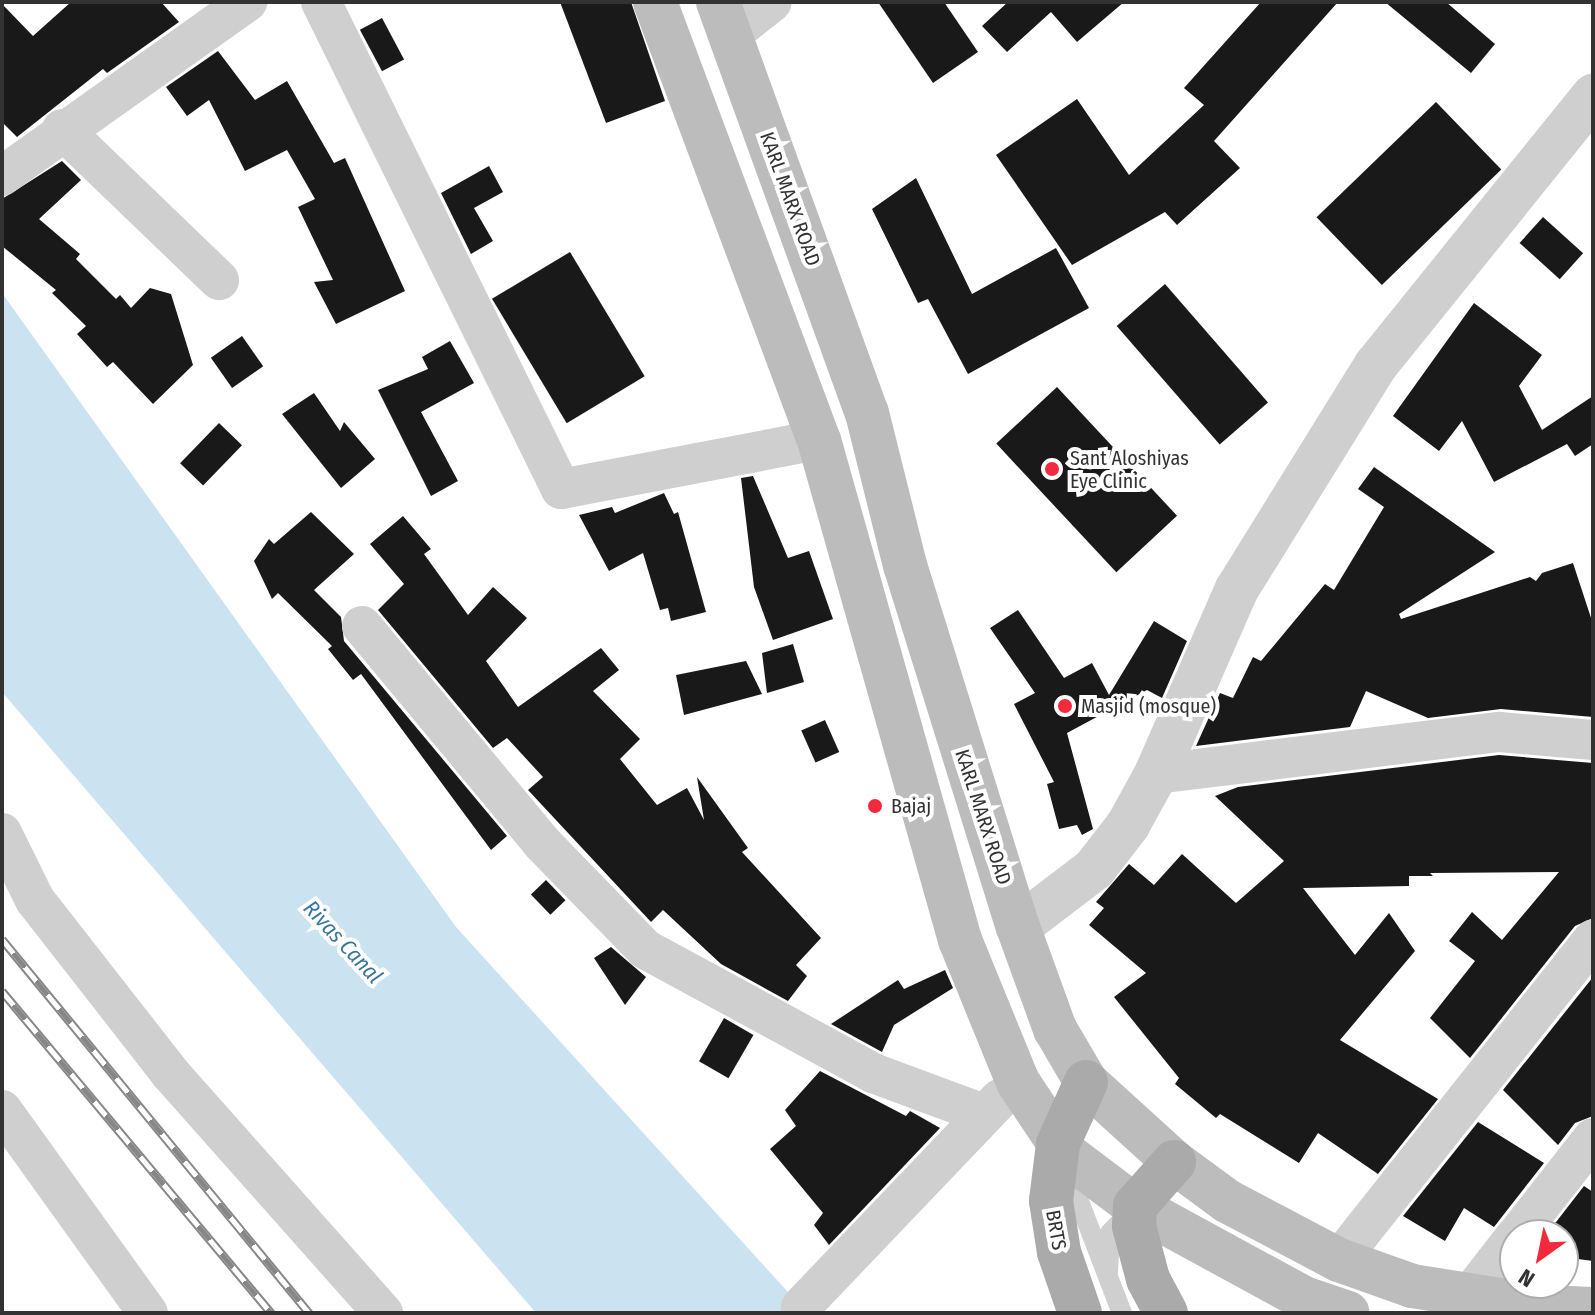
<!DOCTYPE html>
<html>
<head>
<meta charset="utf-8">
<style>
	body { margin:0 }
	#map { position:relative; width:1595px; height:1315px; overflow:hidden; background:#fff; font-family:"Fira Sans Condensed",sans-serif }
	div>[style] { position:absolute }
	.water>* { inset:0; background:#cbe2f0 }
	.building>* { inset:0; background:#191919; transform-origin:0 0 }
	.service>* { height:20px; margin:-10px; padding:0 10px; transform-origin:10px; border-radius:10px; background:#cfcfcf }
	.minor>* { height:40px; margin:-20px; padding:0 20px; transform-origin:20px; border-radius:20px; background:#cfcfcf }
	.tertiary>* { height:44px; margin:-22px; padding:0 22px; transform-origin:22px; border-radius:22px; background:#cfcfcf }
	.secondary>* { height:44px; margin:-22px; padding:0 22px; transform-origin:22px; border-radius:22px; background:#bcbcbc }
	.primary>* { height:44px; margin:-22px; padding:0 22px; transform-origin:22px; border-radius:22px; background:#aaa }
	.rail>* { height:9px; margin-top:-4.5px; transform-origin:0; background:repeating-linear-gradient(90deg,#fff 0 18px,#878787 0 36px); box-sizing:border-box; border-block:2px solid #878787 }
	.dots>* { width:22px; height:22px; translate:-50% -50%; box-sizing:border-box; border:4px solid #fff; border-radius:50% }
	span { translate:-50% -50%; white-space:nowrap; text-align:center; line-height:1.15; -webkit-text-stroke:8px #fff; paint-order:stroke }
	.street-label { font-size:20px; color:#323232 }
	.poi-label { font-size:20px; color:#323232 }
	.left { translate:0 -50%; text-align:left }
	.water-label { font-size:22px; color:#38779c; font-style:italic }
	.frame { position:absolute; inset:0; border:4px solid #323232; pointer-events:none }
	.north { position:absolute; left:1499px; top:1219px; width:80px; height:80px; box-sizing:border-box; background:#fff; border:2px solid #adadad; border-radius:50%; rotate:213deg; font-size:22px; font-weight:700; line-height:32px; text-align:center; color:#323232 }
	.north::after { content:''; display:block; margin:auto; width:28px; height:36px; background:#f32a3d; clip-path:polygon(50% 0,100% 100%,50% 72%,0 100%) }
</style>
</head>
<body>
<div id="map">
	<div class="water">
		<div style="clip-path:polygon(2px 293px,456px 927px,807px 1313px,536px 1313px,2px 692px)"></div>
	</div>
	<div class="building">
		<div style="clip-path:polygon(71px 2px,161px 2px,179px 22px,107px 73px,103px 69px,17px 137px,2px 122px,2px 4px,33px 36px)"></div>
		<div style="clip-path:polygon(560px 2px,631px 2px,665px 101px,606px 123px)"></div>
		<div style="clip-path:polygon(878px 2px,944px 2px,978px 52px,933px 83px)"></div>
		<div style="clip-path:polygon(1008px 2px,1124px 2px,1077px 42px,1051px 12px,1007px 52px,982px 26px)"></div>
		<div style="clip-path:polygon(1261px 2px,1338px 2px,1214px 141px,1240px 168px,1177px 225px,1165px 212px,1072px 265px,996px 155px,1077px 99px,1129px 175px,1204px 105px,1184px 88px)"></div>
		<div style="clip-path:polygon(1385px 2px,1446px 2px,1495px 44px,1471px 73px)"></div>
		<div style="left:382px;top:18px;width:47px;height:25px;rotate:62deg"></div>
		<div style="clip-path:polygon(218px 51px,255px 100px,287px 81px,334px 163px,345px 158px,405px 291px,336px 324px,314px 282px,333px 280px,298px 207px,315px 199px,287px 150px,245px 171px,209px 100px,187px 116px,166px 87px)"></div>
		<div style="left:1436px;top:102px;width:94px;height:166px;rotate:46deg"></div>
		<div style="clip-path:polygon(62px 161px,81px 180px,39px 219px,80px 254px,76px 259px,116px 299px,120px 295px,131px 308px,150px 288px,171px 294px,193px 365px,153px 404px,113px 362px,107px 367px,77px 334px,86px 326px,52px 293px,56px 290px,2px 246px,2px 199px)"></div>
		<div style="clip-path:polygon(489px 166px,503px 192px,474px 208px,493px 241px,471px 254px,441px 193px)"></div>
		<div style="clip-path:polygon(916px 178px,972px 294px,1056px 248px,1089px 308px,968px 374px,928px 299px,918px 303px,872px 209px)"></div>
		<div style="left:1543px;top:217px;width:54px;height:35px;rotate:42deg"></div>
		<div style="left:570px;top:252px;width:145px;height:91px;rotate:59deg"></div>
		<div style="left:1165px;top:284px;width:157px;height:64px;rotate:49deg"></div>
		<div style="clip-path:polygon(1474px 303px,1542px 355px,1519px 386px,1542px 430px,1593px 396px,1593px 444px,1575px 456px,1567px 444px,1494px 482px,1462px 421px,1439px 451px,1393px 416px)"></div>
		<div style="left:242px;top:336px;width:37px;height:38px;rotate:55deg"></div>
		<div style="clip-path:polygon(450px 341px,474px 383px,421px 412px,458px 481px,431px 496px,378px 390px,428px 369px,422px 357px)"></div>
		<div style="left:1057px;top:387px;width:176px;height:83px;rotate:47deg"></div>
		<div style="clip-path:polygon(314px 393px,340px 431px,344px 422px,375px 459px,341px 488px,282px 414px)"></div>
		<div style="left:219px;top:423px;width:32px;height:56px;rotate:44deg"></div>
		<div style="clip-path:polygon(1374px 467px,1495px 552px,1399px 614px,1401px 619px,1530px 577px,1536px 581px,1542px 573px,1573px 563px,1593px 624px,1593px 717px,1501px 709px,1428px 718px,1366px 691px,1350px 727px,1196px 746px,1220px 693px,1233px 698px,1253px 657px,1261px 661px,1325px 584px,1334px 590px,1384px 507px,1358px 489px)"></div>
		<div style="clip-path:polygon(753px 476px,788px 558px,809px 551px,833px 619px,773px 640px,754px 587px,741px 478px)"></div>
		<div style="clip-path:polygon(664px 493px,674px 514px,678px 512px,706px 612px,671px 621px,668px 608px,660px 610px,643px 553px,609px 571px,579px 515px,612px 507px,615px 513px)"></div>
		<div style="clip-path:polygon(311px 512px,354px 554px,314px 590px,341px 617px,344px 641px,507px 836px,491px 850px,361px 674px,353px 680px,328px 649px,332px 646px,278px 593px,272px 599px,254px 561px,269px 539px,274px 544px)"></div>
		<div style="clip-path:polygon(403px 516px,431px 549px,424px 554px,468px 615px,493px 587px,527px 618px,486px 661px,518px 707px,601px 648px,619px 670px,593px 691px,640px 739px,620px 759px,657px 805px,687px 788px,704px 820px,697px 777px,748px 848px,742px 852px,821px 938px,796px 965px,807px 976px,788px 1001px,721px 964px,663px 910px,651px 922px,528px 790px,543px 777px,507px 738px,493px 748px,378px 610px,404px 584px,370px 544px)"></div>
		<div style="clip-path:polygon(1018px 610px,1064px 678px,1092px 663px,1109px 695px,1154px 621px,1187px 641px,1162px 698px,1147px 690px,1067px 733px,1093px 829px,1082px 835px,1077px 825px,1059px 829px,1047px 784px,1054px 782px,1014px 704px,1035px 693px,990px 628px)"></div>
		<div style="clip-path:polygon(793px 644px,804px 682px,767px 693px,762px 653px)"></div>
		<div style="clip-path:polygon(746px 661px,762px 694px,684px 715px,676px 675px)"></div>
		<div style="left:825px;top:720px;width:35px;height:26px;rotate:66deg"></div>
		<div style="clip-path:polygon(1499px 755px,1593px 763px,1593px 918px,1575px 926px,1470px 1058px,1430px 1018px,1475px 961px,1449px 941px,1472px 912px,1502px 940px,1559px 872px,1430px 873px,1433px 876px,1409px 876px,1409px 886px,1303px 888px,1355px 955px,1389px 913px,1415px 951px,1340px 1040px,1438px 1099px,1378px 1174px,1318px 1133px,1299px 1163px,1220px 1114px,1216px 1118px,1175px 1084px,1179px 1078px,1114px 997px,1146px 973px,1089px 925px,1104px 908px,1096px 902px,1129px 864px,1154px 885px,1182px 854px,1236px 903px,1284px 861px,1215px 796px,1238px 787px)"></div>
		<div style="left:546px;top:880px;width:28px;height:21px;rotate:46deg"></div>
		<div style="clip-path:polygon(611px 947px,646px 977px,625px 1005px,594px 958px)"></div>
		<div style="clip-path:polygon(945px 970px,953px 988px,894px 1025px,882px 1052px,831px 1024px,898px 980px,904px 989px)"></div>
		<div style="clip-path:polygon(1593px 977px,1593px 1116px,1575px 1123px,1558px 1145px,1503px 1090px)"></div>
		<div style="left:724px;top:1018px;width:34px;height:50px;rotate:30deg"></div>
		<div style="clip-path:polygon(820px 1071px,906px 1116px,910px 1111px,940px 1128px,829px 1245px,814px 1225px,823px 1213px,770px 1149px,796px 1126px,785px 1110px)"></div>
		<div style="clip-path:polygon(1478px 1122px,1544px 1163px,1494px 1227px,1464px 1208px,1445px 1241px,1403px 1216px)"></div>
		<div style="clip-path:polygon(1584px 1186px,1593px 1192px,1593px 1261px,1563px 1257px,1563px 1235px,1546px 1235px)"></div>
	</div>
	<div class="service">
		<div style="left:1067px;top:1170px;width:153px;rotate:69deg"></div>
		<div style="left:1108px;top:1272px;width:39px;rotate:-87deg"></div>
		<div style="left:1110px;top:1233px;width:29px;rotate:-46deg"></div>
	</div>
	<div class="minor">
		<div style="left:321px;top:2px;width:543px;rotate:63.77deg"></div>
		<div style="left:561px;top:489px;width:263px;rotate:-10.8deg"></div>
		<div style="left:730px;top:35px;width:53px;rotate:-38.2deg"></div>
		<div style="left:62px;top:129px;width:218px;rotate:43.9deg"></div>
		<div style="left:2px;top:176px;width:301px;rotate:-35.4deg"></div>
		<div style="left:362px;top:626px;width:283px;rotate:50.3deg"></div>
		<div style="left:543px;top:844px;width:146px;rotate:45.8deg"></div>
		<div style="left:645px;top:949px;width:260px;rotate:28.5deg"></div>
		<div style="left:873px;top:1073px;width:118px;rotate:20.3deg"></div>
		<div style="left:1156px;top:774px;width:346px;rotate:-7deg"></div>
		<div style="left:1499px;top:732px;width:94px;rotate:4.9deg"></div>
		<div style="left:2px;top:833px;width:75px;rotate:63.8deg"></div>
		<div style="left:35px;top:900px;width:219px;rotate:52deg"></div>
		<div style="left:170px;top:1073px;width:321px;rotate:48.4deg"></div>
		<div style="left:2px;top:1110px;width:250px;rotate:54.3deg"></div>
		<div style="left:1517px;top:1235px;width:123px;rotate:-51.9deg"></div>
		<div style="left:1339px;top:1260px;width:409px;rotate:-51.6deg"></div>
		<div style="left:1469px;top:1296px;width:75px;rotate:-52.1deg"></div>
		<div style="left:801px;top:1307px;width:288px;rotate:-46.3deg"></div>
	</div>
	<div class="tertiary">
		<div style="left:1018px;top:927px;width:96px;rotate:-37.3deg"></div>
		<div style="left:1094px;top:869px;width:56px;rotate:-52.3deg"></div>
		<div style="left:1128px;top:825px;width:58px;rotate:-61.2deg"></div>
		<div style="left:1156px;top:774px;width:202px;rotate:-66.4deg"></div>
		<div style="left:1237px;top:589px;width:264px;rotate:-58.2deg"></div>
		<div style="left:1376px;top:365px;width:346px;rotate:-51.1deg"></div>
	</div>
	<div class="secondary">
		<div style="left:655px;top:2px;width:468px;rotate:69.5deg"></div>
		<div style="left:819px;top:440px;width:520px;rotate:74.25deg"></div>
		<div style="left:960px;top:940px;width:153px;rotate:67.8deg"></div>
		<div style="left:1018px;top:1082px;width:87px;rotate:56.3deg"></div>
		<div style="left:1066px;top:1154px;width:86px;rotate:37deg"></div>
		<div style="left:1135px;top:1206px;width:192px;rotate:28.6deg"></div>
		<div style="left:1304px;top:1298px;width:46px;rotate:18.8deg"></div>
		<div style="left:718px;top:2px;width:437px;rotate:70.1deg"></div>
		<div style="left:867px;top:413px;width:157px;rotate:76deg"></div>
		<div style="left:905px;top:565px;width:379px;rotate:72.7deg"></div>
		<div style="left:1018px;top:927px;width:109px;rotate:70.1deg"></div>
		<div style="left:1055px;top:1029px;width:61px;rotate:59.7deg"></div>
		<div style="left:1086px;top:1082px;width:119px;rotate:42.3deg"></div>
		<div style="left:1174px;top:1162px;width:66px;rotate:36.3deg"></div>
		<div style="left:1227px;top:1201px;width:127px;rotate:27.8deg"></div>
		<div style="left:1339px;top:1260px;width:77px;rotate:19.6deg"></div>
		<div style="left:1412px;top:1286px;width:134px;rotate:9deg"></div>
		<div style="left:1544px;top:1307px;width:49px;rotate:2.3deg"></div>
	</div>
	<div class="primary">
		<div style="left:1080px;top:1313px;width:65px;rotate:-109deg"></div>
		<div style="left:1059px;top:1252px;width:52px;rotate:-98.9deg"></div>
		<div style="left:1051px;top:1201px;width:57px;rotate:-83deg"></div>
		<div style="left:1058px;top:1144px;width:68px;rotate:-65.7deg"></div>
		<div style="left:1166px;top:1313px;width:38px;rotate:-118deg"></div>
		<div style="left:1148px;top:1279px;width:55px;rotate:-104.8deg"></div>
		<div style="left:1134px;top:1226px;width:20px;rotate:-87deg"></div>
		<div style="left:1135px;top:1206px;width:59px;rotate:-48.4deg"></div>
	</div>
	<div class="rail">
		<div style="left:2px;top:939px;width:484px;rotate:50.6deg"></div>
		<div style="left:2px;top:991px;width:420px;rotate:50.1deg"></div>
	</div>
	<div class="dots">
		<div style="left:1052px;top:469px;background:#f32a3d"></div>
		<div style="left:1065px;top:706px;background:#f32a3d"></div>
		<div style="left:875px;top:806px;background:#f32a3d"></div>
	</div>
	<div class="street-label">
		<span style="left:790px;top:199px;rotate:70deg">KARL MARX ROAD</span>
		<span style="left:983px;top:817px;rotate:72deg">KARL MARX ROAD</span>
		<span style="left:1056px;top:1230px;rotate:80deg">BRTS</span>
	</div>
	<div class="poi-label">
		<span class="left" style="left:1070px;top:470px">Sant Aloshiyas<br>Eye Clinic</span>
		<span class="left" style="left:1081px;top:706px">Masjid (mosque)</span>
		<span class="left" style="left:891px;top:806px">Bajaj</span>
	</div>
	<div class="water-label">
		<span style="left:343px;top:942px;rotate:47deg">Rivas Canal</span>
	</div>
	<div class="frame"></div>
	<div class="north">N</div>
</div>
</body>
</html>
